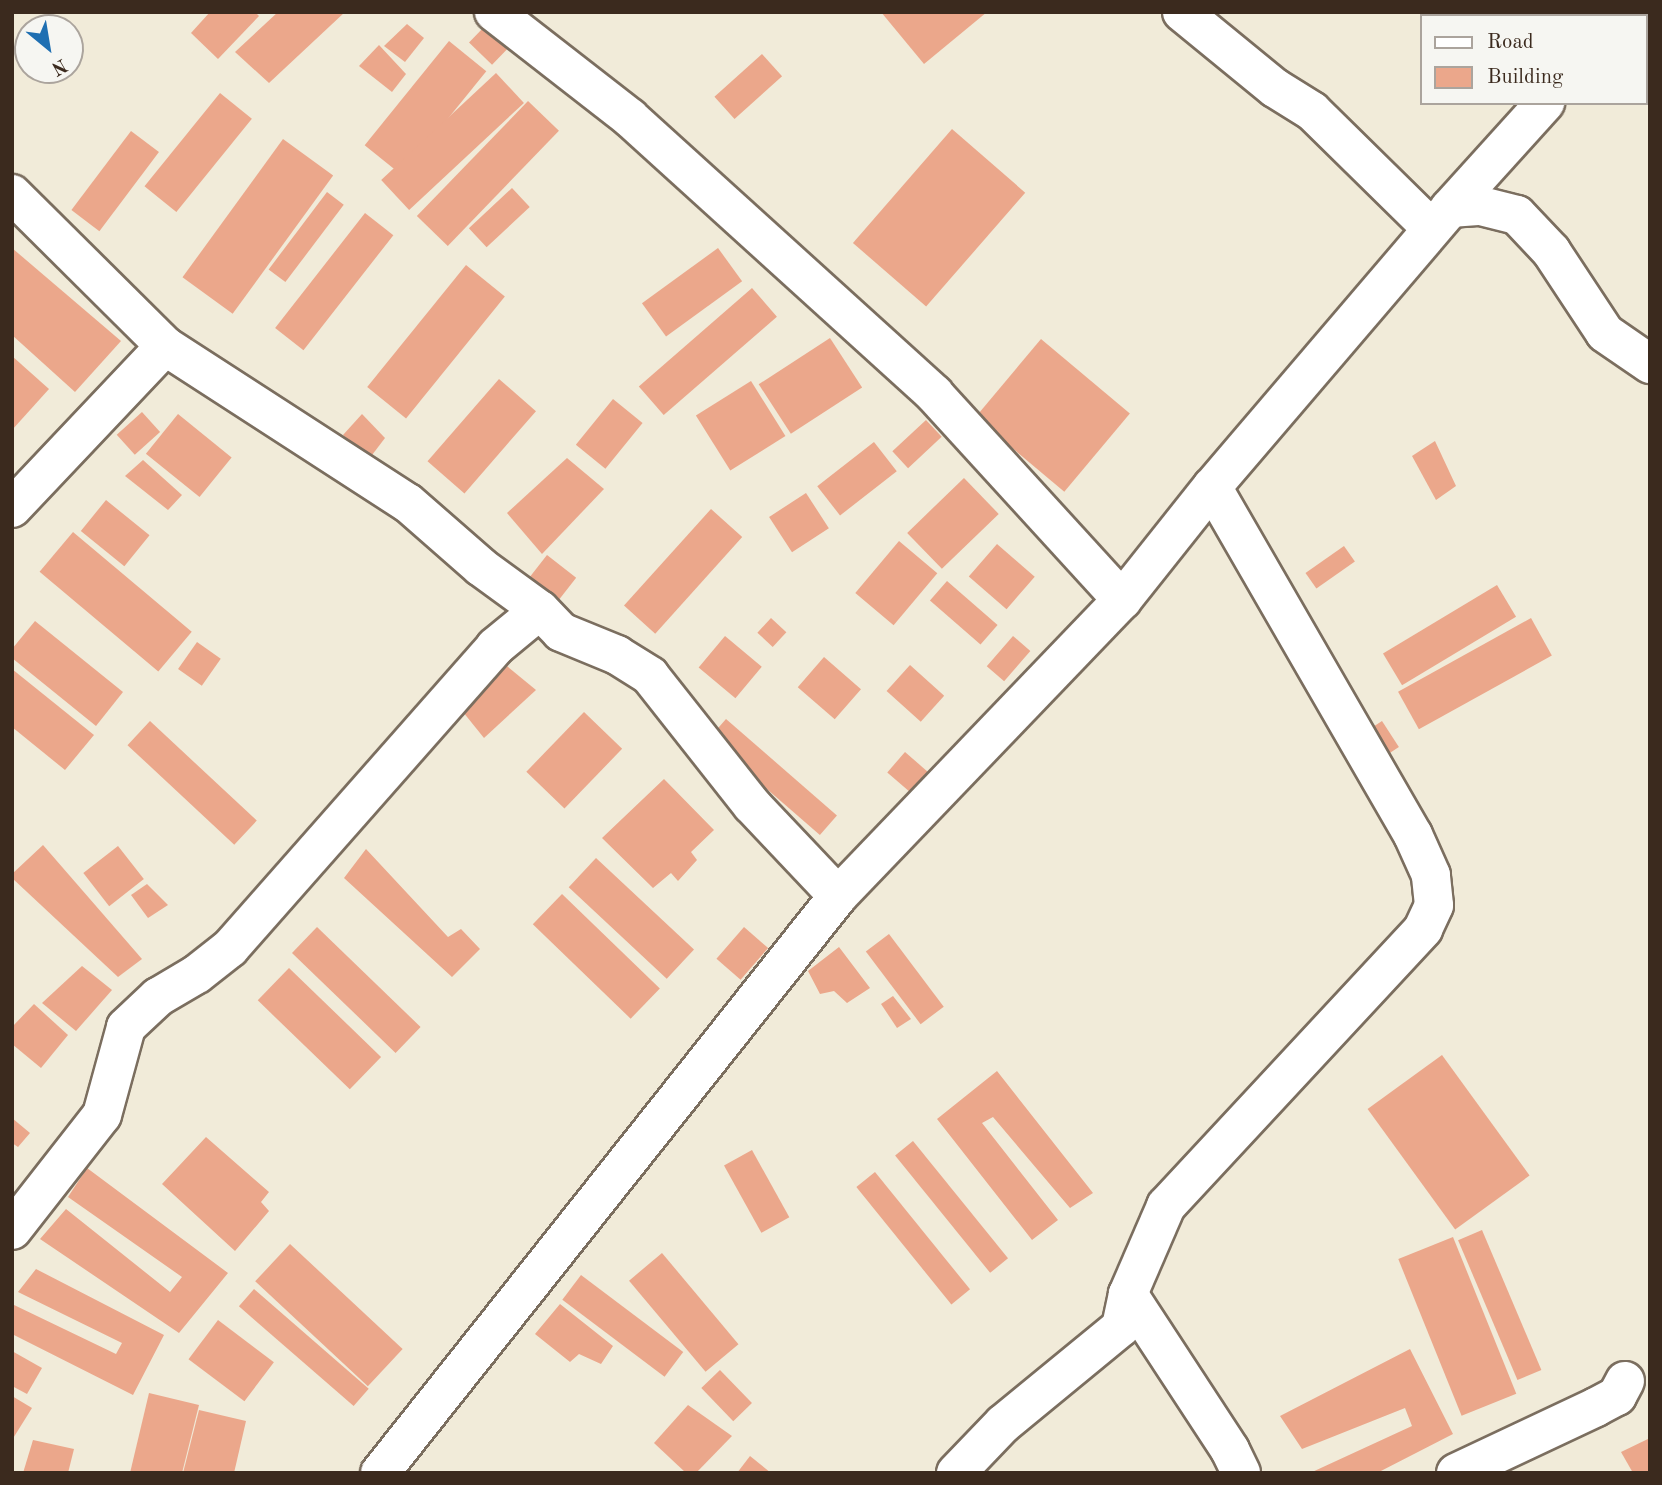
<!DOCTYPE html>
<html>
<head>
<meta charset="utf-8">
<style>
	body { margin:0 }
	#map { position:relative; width:1662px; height:1485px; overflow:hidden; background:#f1ebd9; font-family:"Old Standard TT",serif }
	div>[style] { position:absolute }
	.building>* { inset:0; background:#eba78b; transform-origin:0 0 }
	.roads { filter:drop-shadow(2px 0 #7b6e5f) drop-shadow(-2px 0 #7b6e5f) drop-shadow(0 2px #7b6e5f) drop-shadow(0 -2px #7b6e5f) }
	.minor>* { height:38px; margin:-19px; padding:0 19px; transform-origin:19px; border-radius:19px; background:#fff }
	span { translate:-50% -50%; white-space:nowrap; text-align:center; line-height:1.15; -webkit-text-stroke:7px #f6f6f2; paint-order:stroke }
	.frame { position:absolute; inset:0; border:14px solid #3b2a1e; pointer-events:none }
	.legend { position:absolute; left:1420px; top:14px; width:228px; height:91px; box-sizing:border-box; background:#f6f6f2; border:2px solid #aba49d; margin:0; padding:9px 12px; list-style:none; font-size:21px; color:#3b2a1e }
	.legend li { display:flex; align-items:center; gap:14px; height:35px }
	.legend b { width:35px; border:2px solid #aba49d }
	.north { position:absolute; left:14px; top:14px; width:70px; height:70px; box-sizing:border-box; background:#f6f6f2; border:2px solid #aba49d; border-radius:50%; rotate:150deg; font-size:19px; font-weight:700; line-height:28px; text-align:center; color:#3b2a1e }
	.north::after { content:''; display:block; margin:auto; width:24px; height:32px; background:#1f6fb2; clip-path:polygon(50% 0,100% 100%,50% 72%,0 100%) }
</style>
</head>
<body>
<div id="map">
	<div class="building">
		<div style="clip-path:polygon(210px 12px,255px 12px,259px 16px,218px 59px,191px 33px)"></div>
		<div style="clip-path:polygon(278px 12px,345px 12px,269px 83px,235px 52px)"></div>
		<div style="clip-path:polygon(881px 12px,987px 12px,924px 64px)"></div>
		<div style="clip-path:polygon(407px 24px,424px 38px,405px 62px,384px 46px)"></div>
		<div style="left:485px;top:26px;width:32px;height:23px;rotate:44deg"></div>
		<div style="left:449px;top:41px;width:48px;height:134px;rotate:39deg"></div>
		<div style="clip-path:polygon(379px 45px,406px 74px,392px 92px,359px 66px)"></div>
		<div style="left:762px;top:54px;width:30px;height:64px;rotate:48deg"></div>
		<div style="left:496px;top:73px;width:41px;height:157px;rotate:47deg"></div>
		<div style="left:220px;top:93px;width:41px;height:120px;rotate:39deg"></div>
		<div style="left:528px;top:101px;width:43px;height:160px;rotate:44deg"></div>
		<div style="left:952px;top:129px;width:97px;height:151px;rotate:41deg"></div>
		<div style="left:131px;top:131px;width:35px;height:99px;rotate:37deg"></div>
		<div style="left:283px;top:139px;width:62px;height:171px;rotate:36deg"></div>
		<div style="left:512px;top:188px;width:26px;height:59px;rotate:47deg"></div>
		<div style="left:327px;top:192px;width:21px;height:97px;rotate:37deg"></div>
		<div style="left:365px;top:213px;width:36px;height:146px;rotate:38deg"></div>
		<div style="clip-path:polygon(12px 248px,121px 341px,75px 392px,12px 335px)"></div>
		<div style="left:718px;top:248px;width:41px;height:94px;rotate:54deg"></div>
		<div style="left:466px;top:265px;width:50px;height:157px;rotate:39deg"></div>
		<div style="left:752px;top:288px;width:38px;height:150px;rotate:49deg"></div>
		<div style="left:830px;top:338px;width:59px;height:85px;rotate:57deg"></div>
		<div style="left:1041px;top:339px;width:116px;height:102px;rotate:40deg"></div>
		<div style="clip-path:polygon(12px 356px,49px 389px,12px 430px)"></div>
		<div style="left:499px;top:379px;width:49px;height:109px;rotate:41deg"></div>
		<div style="left:751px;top:381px;width:65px;height:65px;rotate:58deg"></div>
		<div style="left:613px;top:399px;width:38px;height:59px;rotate:39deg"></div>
		<div style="left:142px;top:412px;width:27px;height:34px;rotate:48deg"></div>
		<div style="left:178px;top:414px;width:69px;height:51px;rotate:39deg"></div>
		<div style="clip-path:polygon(362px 414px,385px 438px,369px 459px,343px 435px)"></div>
		<div style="left:926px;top:420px;width:23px;height:46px;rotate:47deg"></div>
		<div style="clip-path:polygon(1435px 441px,1456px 486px,1436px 500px,1412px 456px)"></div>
		<div style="left:874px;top:442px;width:37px;height:72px;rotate:52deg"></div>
		<div style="clip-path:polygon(567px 458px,604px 489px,542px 554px,507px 513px)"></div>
		<div style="clip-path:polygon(143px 460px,182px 495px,168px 510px,125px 476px)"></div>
		<div style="left:964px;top:478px;width:50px;height:79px;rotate:46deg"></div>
		<div style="left:806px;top:493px;width:42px;height:44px;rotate:57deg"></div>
		<div style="left:106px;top:500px;width:56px;height:40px;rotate:39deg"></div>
		<div style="left:711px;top:509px;width:42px;height:130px;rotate:42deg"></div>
		<div style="left:73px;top:532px;width:155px;height:52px;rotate:40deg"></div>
		<div style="left:899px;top:541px;width:50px;height:68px;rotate:40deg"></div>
		<div style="left:997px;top:544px;width:50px;height:43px;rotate:41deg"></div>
		<div style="left:1344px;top:546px;width:19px;height:47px;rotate:55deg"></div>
		<div style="left:547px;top:555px;width:37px;height:33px;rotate:38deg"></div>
		<div style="left:947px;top:581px;width:67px;height:26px;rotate:41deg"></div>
		<div style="left:1497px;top:585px;width:37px;height:133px;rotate:59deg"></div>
		<div style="left:771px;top:618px;width:21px;height:20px;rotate:43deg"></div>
		<div style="left:1531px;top:618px;width:43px;height:152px;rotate:61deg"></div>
		<div style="clip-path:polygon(35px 621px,123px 692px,96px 726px,12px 658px,12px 649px)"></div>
		<div style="left:725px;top:636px;width:48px;height:41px;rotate:40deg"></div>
		<div style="left:1013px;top:636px;width:23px;height:40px;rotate:41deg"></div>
		<div style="left:197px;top:642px;width:29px;height:33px;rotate:35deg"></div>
		<div style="left:824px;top:657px;width:49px;height:40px;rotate:41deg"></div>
		<div style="clip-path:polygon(502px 662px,536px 690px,484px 738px,459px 707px)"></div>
		<div style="left:910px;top:665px;width:46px;height:35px;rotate:42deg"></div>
		<div style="clip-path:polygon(12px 669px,94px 735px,65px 770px,12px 727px)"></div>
		<div style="left:584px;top:712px;width:53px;height:83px;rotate:44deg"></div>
		<div style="left:726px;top:719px;width:147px;height:26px;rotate:41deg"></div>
		<div style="left:150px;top:721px;width:146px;height:33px;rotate:43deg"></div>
		<div style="left:1382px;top:721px;width:31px;height:20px;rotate:57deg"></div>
		<div style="left:905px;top:752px;width:30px;height:27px;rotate:41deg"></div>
		<div style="clip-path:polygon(664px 779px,714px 830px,691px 852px,697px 860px,678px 881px,671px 873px,653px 888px,602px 838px)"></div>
		<div style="clip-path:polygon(43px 845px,142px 959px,118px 977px,12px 878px,12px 874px)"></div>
		<div style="left:118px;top:846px;width:42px;height:44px;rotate:52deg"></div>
		<div style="clip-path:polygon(366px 849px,448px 937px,461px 929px,480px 949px,452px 977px,344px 878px)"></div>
		<div style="left:596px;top:858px;width:134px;height:40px;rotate:43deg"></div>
		<div style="clip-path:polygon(147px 884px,168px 905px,148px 918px,131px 895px)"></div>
		<div style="left:562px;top:894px;width:136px;height:42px;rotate:44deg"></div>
		<div style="left:317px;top:927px;width:144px;height:36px;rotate:44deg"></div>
		<div style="left:744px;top:927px;width:32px;height:42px;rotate:41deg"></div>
		<div style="left:889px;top:934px;width:91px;height:29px;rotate:53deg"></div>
		<div style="clip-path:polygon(839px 947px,870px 988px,847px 1003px,834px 991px,820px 994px,808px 971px)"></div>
		<div style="clip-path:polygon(82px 966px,112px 990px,76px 1031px,42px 1003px)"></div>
		<div style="left:289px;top:968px;width:128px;height:45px;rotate:44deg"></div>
		<div style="clip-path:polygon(893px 996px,911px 1019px,897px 1028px,881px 1004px)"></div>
		<div style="clip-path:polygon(34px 1004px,68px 1035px,41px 1068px,12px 1044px,12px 1027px)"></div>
		<div style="left:1442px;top:1055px;width:149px;height:92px;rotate:54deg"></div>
		<div style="clip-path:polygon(997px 1071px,1093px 1193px,1070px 1208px,993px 1117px,982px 1123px,1058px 1220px,1032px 1240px,937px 1119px)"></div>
		<div style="clip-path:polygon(12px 1118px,30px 1133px,18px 1147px,12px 1143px)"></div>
		<div style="clip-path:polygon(206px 1137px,269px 1192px,261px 1202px,269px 1211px,235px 1251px,162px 1184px)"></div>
		<div style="left:913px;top:1141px;width:151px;height:23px;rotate:51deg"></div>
		<div style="left:752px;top:1150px;width:77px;height:32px;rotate:61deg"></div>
		<div style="clip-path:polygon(87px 1168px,228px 1273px,179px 1333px,40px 1239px,66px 1209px,170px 1292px,182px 1277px,68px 1197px)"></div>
		<div style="left:875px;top:1172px;width:151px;height:24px;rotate:51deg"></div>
		<div style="left:1482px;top:1230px;width:152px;height:26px;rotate:67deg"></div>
		<div style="left:1453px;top:1237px;width:169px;height:59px;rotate:68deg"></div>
		<div style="left:290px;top:1244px;width:154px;height:51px;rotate:43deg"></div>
		<div style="left:662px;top:1253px;width:119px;height:43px;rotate:50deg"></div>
		<div style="clip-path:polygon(36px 1269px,164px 1335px,133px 1395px,12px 1334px,12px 1304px,116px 1354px,122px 1343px,18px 1292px)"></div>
		<div style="left:581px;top:1275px;width:128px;height:31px;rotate:37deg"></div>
		<div style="left:254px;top:1289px;width:152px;height:23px;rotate:41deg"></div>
		<div style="clip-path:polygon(560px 1304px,613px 1346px,601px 1364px,579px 1354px,570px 1362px,535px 1334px)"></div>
		<div style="left:218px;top:1320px;width:70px;height:49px;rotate:37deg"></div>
		<div style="clip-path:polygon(1410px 1349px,1453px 1434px,1377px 1473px,1310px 1473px,1412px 1426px,1405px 1408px,1302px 1449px,1280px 1416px)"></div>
		<div style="clip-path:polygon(12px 1351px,42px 1368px,27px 1394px,12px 1386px)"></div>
		<div style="left:720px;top:1370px;width:46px;height:26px;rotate:46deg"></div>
		<div style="clip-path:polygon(149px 1393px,199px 1405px,182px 1473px,130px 1473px)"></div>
		<div style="clip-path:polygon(12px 1396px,32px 1408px,12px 1440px)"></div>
		<div style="clip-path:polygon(688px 1405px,732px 1436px,696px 1473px,686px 1473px,654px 1443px)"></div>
		<div style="clip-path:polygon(199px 1410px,246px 1421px,234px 1473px,183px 1473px)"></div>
		<div style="clip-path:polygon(1650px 1438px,1650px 1473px,1633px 1473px,1621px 1452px)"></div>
		<div style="clip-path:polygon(33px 1440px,74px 1449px,68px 1473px,23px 1473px)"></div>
		<div style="clip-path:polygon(750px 1456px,771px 1473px,737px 1473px)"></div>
	</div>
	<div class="roads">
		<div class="minor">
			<div style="left:494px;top:12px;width:172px;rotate:37.9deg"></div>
			<div style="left:630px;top:118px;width:411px;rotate:42.2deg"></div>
			<div style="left:934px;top:394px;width:279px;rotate:47.6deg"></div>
			<div style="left:1182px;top:12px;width:120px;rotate:39.3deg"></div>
			<div style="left:1275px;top:88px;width:44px;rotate:31.9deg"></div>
			<div style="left:1312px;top:111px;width:168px;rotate:44.5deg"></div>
			<div style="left:1464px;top:12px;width:4px;rotate:76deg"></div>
			<div style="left:1616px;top:16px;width:4px;rotate:-63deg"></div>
			<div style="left:12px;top:194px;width:216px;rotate:44.8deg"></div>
			<div style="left:165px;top:346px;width:289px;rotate:32.9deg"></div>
			<div style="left:408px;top:503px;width:97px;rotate:41.2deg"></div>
			<div style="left:481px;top:567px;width:73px;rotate:36.1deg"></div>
			<div style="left:1450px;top:208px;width:31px;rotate:-4deg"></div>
			<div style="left:1481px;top:206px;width:37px;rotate:14deg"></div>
			<div style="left:1517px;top:215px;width:50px;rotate:46.6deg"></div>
			<div style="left:1551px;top:251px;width:98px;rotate:56.6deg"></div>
			<div style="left:1605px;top:333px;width:55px;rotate:34.6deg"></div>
			<div style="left:12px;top:508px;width:223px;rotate:-46.6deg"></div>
			<div style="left:12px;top:1230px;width:146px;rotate:-52deg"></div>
			<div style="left:102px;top:1115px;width:91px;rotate:-74.7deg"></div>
			<div style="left:126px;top:1027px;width:44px;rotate:-43.2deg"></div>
			<div style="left:158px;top:997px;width:45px;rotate:-30.5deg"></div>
			<div style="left:197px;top:974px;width:42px;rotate:-38.2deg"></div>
			<div style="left:230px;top:948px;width:401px;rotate:-48.6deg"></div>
			<div style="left:495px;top:647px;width:58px;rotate:-39.4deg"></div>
			<div style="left:540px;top:610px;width:30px;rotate:46deg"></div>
			<div style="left:561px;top:632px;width:61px;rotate:22.3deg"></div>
			<div style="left:617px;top:655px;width:39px;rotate:32deg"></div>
			<div style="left:650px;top:676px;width:164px;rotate:51.7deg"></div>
			<div style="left:752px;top:805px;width:125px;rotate:46.6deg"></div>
			<div style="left:1128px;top:1294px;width:96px;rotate:-66.6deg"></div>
			<div style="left:1166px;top:1206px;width:378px;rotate:-47.1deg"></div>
			<div style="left:1423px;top:929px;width:26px;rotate:-65deg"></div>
			<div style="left:1434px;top:905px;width:30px;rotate:-96deg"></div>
			<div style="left:1431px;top:875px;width:44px;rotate:-114.2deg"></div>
			<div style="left:1413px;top:835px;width:402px;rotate:-120deg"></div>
			<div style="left:1212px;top:487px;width:367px;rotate:-49.5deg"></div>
			<div style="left:1450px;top:208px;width:142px;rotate:-47.9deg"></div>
			<div style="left:380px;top:1473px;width:737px;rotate:-51.56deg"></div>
			<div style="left:838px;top:896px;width:410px;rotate:-46.2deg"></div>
			<div style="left:1122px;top:600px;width:144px;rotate:-51.5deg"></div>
			<div style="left:956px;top:1473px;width:68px;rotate:-46.2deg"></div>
			<div style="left:1003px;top:1424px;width:153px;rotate:-39.4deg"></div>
			<div style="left:1121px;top:1327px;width:34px;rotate:-78deg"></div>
			<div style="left:1128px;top:1294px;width:186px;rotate:56.8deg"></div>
			<div style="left:1230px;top:1450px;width:25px;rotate:64deg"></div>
			<div style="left:1456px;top:1473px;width:155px;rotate:-25.2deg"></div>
			<div style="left:1596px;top:1407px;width:24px;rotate:-28deg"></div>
			<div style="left:1617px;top:1396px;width:17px;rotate:-62deg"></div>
		</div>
	</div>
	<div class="frame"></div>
	<ul class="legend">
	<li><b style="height:9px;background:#fff"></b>Road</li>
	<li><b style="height:19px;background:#eba78b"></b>Building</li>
	</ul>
	<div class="north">N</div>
</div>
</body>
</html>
